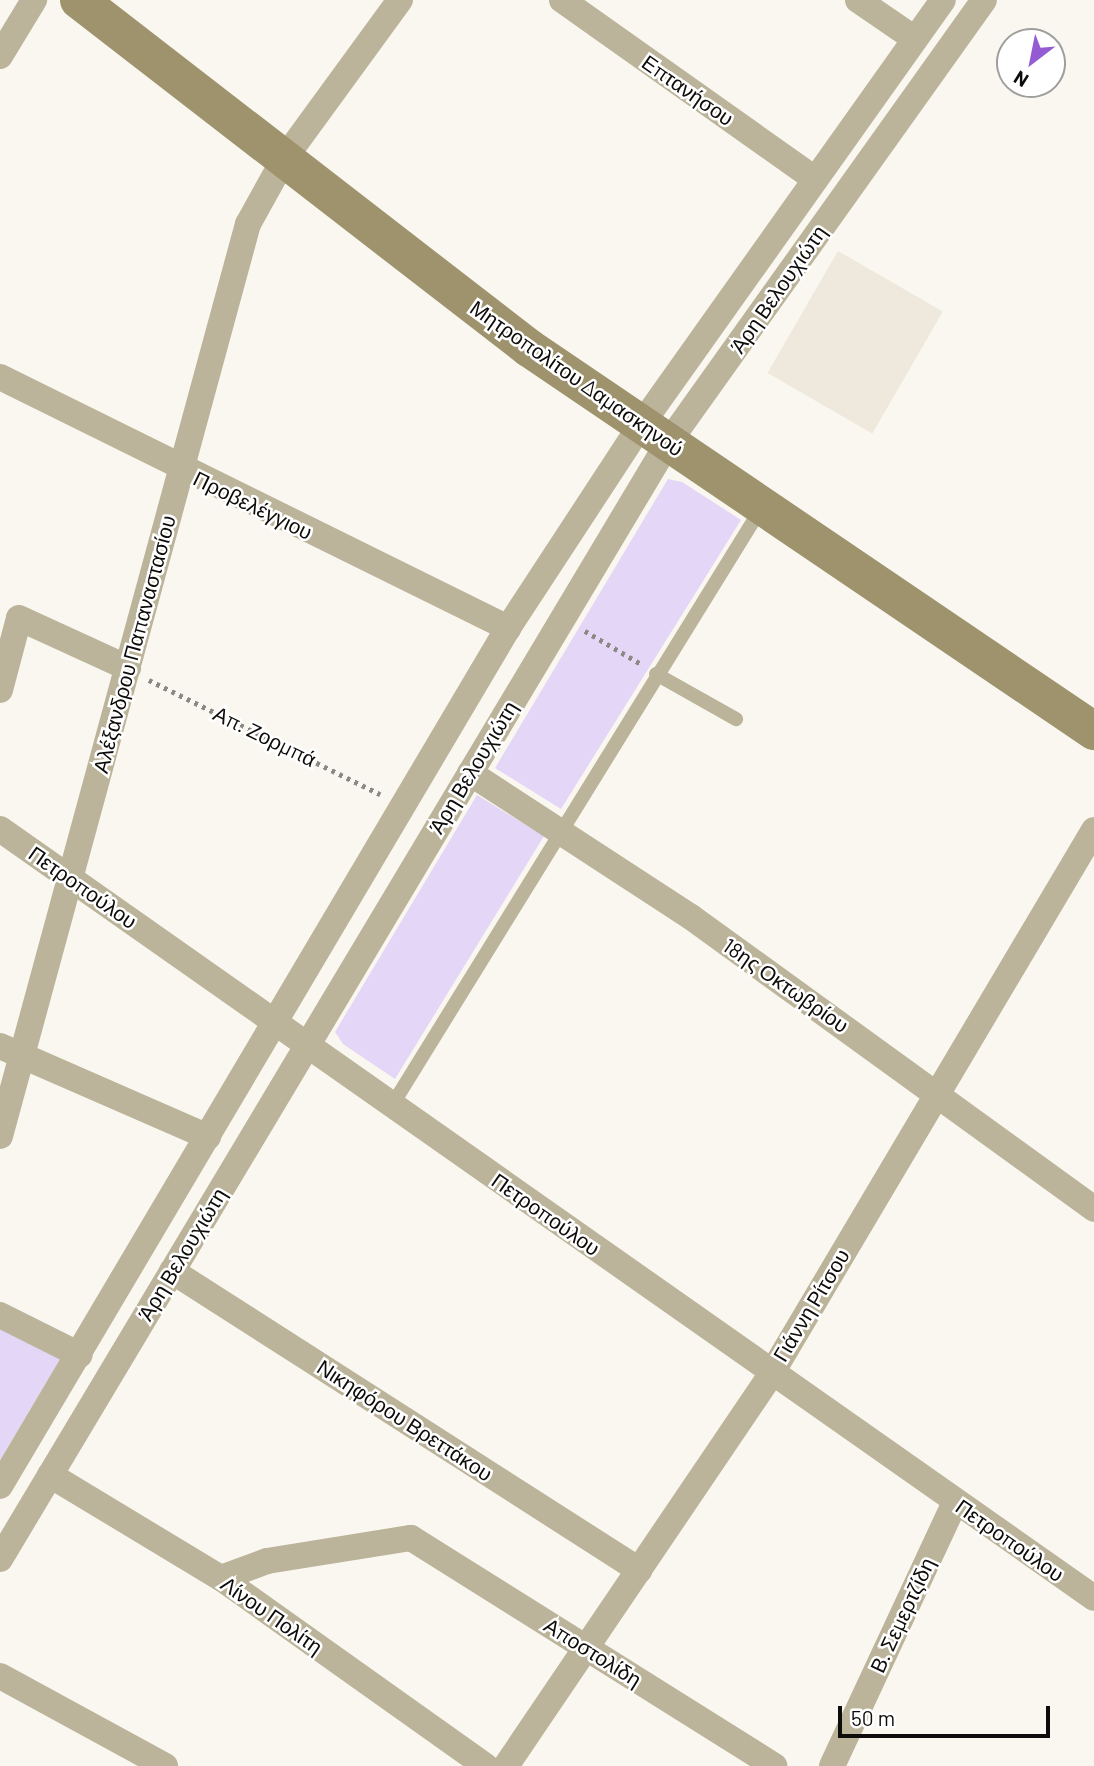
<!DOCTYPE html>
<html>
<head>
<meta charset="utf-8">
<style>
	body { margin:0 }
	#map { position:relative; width:1094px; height:1766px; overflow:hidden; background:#f9f7f0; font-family:Barlow,sans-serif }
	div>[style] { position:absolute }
	.built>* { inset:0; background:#eee9dc; transform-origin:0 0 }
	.green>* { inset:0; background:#e3d6f7 }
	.path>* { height:4.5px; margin-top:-2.25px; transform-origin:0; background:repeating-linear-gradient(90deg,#8b8984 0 3.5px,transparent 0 8.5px) }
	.lane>* { height:14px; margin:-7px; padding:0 7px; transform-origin:7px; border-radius:7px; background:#bbb49a }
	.street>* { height:26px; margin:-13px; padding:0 13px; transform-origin:13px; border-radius:13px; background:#bbb49a }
	.secondary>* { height:38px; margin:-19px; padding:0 19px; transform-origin:19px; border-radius:19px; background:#9e936d }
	span { translate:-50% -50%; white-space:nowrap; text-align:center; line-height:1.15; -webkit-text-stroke:5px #fff; paint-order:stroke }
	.street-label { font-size:21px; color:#0d0c0a }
	.north { position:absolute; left:996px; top:28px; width:70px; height:70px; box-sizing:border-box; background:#fff; border:2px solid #9e9e9d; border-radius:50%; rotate:212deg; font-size:19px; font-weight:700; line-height:28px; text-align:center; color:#0d0c0a }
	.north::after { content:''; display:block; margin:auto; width:24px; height:32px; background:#955bd2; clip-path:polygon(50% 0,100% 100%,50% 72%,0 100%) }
	.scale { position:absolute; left:838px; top:1706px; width:212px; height:32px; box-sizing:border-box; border:4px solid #0d0c0a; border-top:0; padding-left:9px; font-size:21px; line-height:24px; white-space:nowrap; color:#0d0c0a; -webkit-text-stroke:5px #fff; paint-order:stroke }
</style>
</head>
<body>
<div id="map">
	<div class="built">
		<div style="left:838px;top:251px;width:121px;height:141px;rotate:30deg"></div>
	</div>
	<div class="green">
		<div style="clip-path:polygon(668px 479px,682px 482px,741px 520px,561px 809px,495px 768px)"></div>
		<div style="clip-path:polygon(477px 795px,544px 836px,395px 1079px,343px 1044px,335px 1032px)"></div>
		<div style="clip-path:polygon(0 1327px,62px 1356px,0 1460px)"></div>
	</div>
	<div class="path">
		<div style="left:585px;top:631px;width:65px;rotate:30.5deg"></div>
		<div style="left:149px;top:680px;width:258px;rotate:26.3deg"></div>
	</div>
	<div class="lane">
		<div style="left:656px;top:674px;width:92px;rotate:29.4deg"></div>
		<div style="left:391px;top:1107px;width:705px;rotate:-58.27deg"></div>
	</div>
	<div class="street">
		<div style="left:562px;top:0;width:310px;rotate:35.3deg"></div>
		<div style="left:858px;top:0;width:69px;rotate:34.4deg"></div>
		<div style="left:0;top:56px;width:66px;rotate:-58.7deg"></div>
		<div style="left:0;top:377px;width:567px;rotate:26.29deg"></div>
		<div style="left:0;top:690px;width:74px;rotate:-75.2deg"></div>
		<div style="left:19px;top:618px;width:120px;rotate:24.6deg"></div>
		<div style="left:470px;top:773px;width:264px;rotate:33.1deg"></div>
		<div style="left:691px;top:917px;width:498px;rotate:35.9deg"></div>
		<div style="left:0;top:829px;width:1337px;rotate:35.1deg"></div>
		<div style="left:0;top:1046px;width:227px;rotate:23.6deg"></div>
		<div style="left:0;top:1136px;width:945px;rotate:-74.79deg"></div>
		<div style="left:248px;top:224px;width:74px;rotate:-61deg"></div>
		<div style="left:284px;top:159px;width:197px;rotate:-53.9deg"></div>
		<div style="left:172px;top:1271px;width:555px;rotate:32.63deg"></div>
		<div style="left:0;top:1315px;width:89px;rotate:26.6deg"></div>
		<div style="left:50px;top:1475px;width:200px;rotate:31.1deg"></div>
		<div style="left:221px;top:1578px;width:325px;rotate:35.4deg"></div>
		<div style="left:0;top:1486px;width:997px;rotate:-59.37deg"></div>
		<div style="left:508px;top:628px;width:243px;rotate:-56.8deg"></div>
		<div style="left:641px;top:425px;width:521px;rotate:-54.6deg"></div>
		<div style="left:0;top:1559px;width:1301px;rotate:-59.1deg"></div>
		<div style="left:668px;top:443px;width:544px;rotate:-54.5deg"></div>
		<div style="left:221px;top:1578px;width:49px;rotate:-20.3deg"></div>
		<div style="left:267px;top:1561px;width:146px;rotate:-9.1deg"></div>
		<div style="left:411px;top:1538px;width:429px;rotate:32.1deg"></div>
		<div style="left:0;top:1676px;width:188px;rotate:28.6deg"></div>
		<div style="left:506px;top:1766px;width:477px;rotate:-55.9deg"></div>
		<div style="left:773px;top:1371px;width:629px;rotate:-59.32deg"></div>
		<div style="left:832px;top:1766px;width:291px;rotate:-65deg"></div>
	</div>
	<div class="secondary">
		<div style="left:79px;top:0;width:569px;rotate:37.72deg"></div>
		<div style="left:529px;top:348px;width:683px;rotate:34.13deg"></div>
	</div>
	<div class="street-label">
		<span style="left:688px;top:90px;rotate:35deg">Επτανήσου</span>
		<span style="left:778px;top:289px;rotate:-55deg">Άρη Βελουχιώτη</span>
		<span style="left:577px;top:378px;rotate:35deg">Μητροπολίτου Δαμασκηνού</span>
		<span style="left:253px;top:505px;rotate:26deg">Προβελέγγιου</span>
		<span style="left:134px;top:644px;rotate:-75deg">Αλέξανδρου Παπαναστασίου</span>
		<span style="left:265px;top:736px;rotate:26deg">Απ. Ζορμπά</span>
		<span style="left:473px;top:767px;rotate:-59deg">Άρη Βελουχιώτη</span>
		<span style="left:83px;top:887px;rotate:35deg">Πετροπούλου</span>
		<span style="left:786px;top:985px;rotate:35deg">18ης Οκτωβρίου</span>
		<span style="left:546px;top:1214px;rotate:35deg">Πετροπούλου</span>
		<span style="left:182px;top:1254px;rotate:-59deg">Άρη Βελουχιώτη</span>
		<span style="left:811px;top:1305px;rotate:-59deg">Γιάννη Ρίτσου</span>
		<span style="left:405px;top:1420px;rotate:33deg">Νικηφόρου Βρεττάκου</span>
		<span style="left:1010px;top:1540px;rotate:35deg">Πετροπούλου</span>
		<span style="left:272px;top:1615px;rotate:35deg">Λίνου Πολίτη</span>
		<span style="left:902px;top:1615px;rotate:-65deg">Β. Σεμερτζίδη</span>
		<span style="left:593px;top:1652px;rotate:32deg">Αποστολίδη</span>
	</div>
	<div class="north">N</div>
	<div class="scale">50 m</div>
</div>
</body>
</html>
